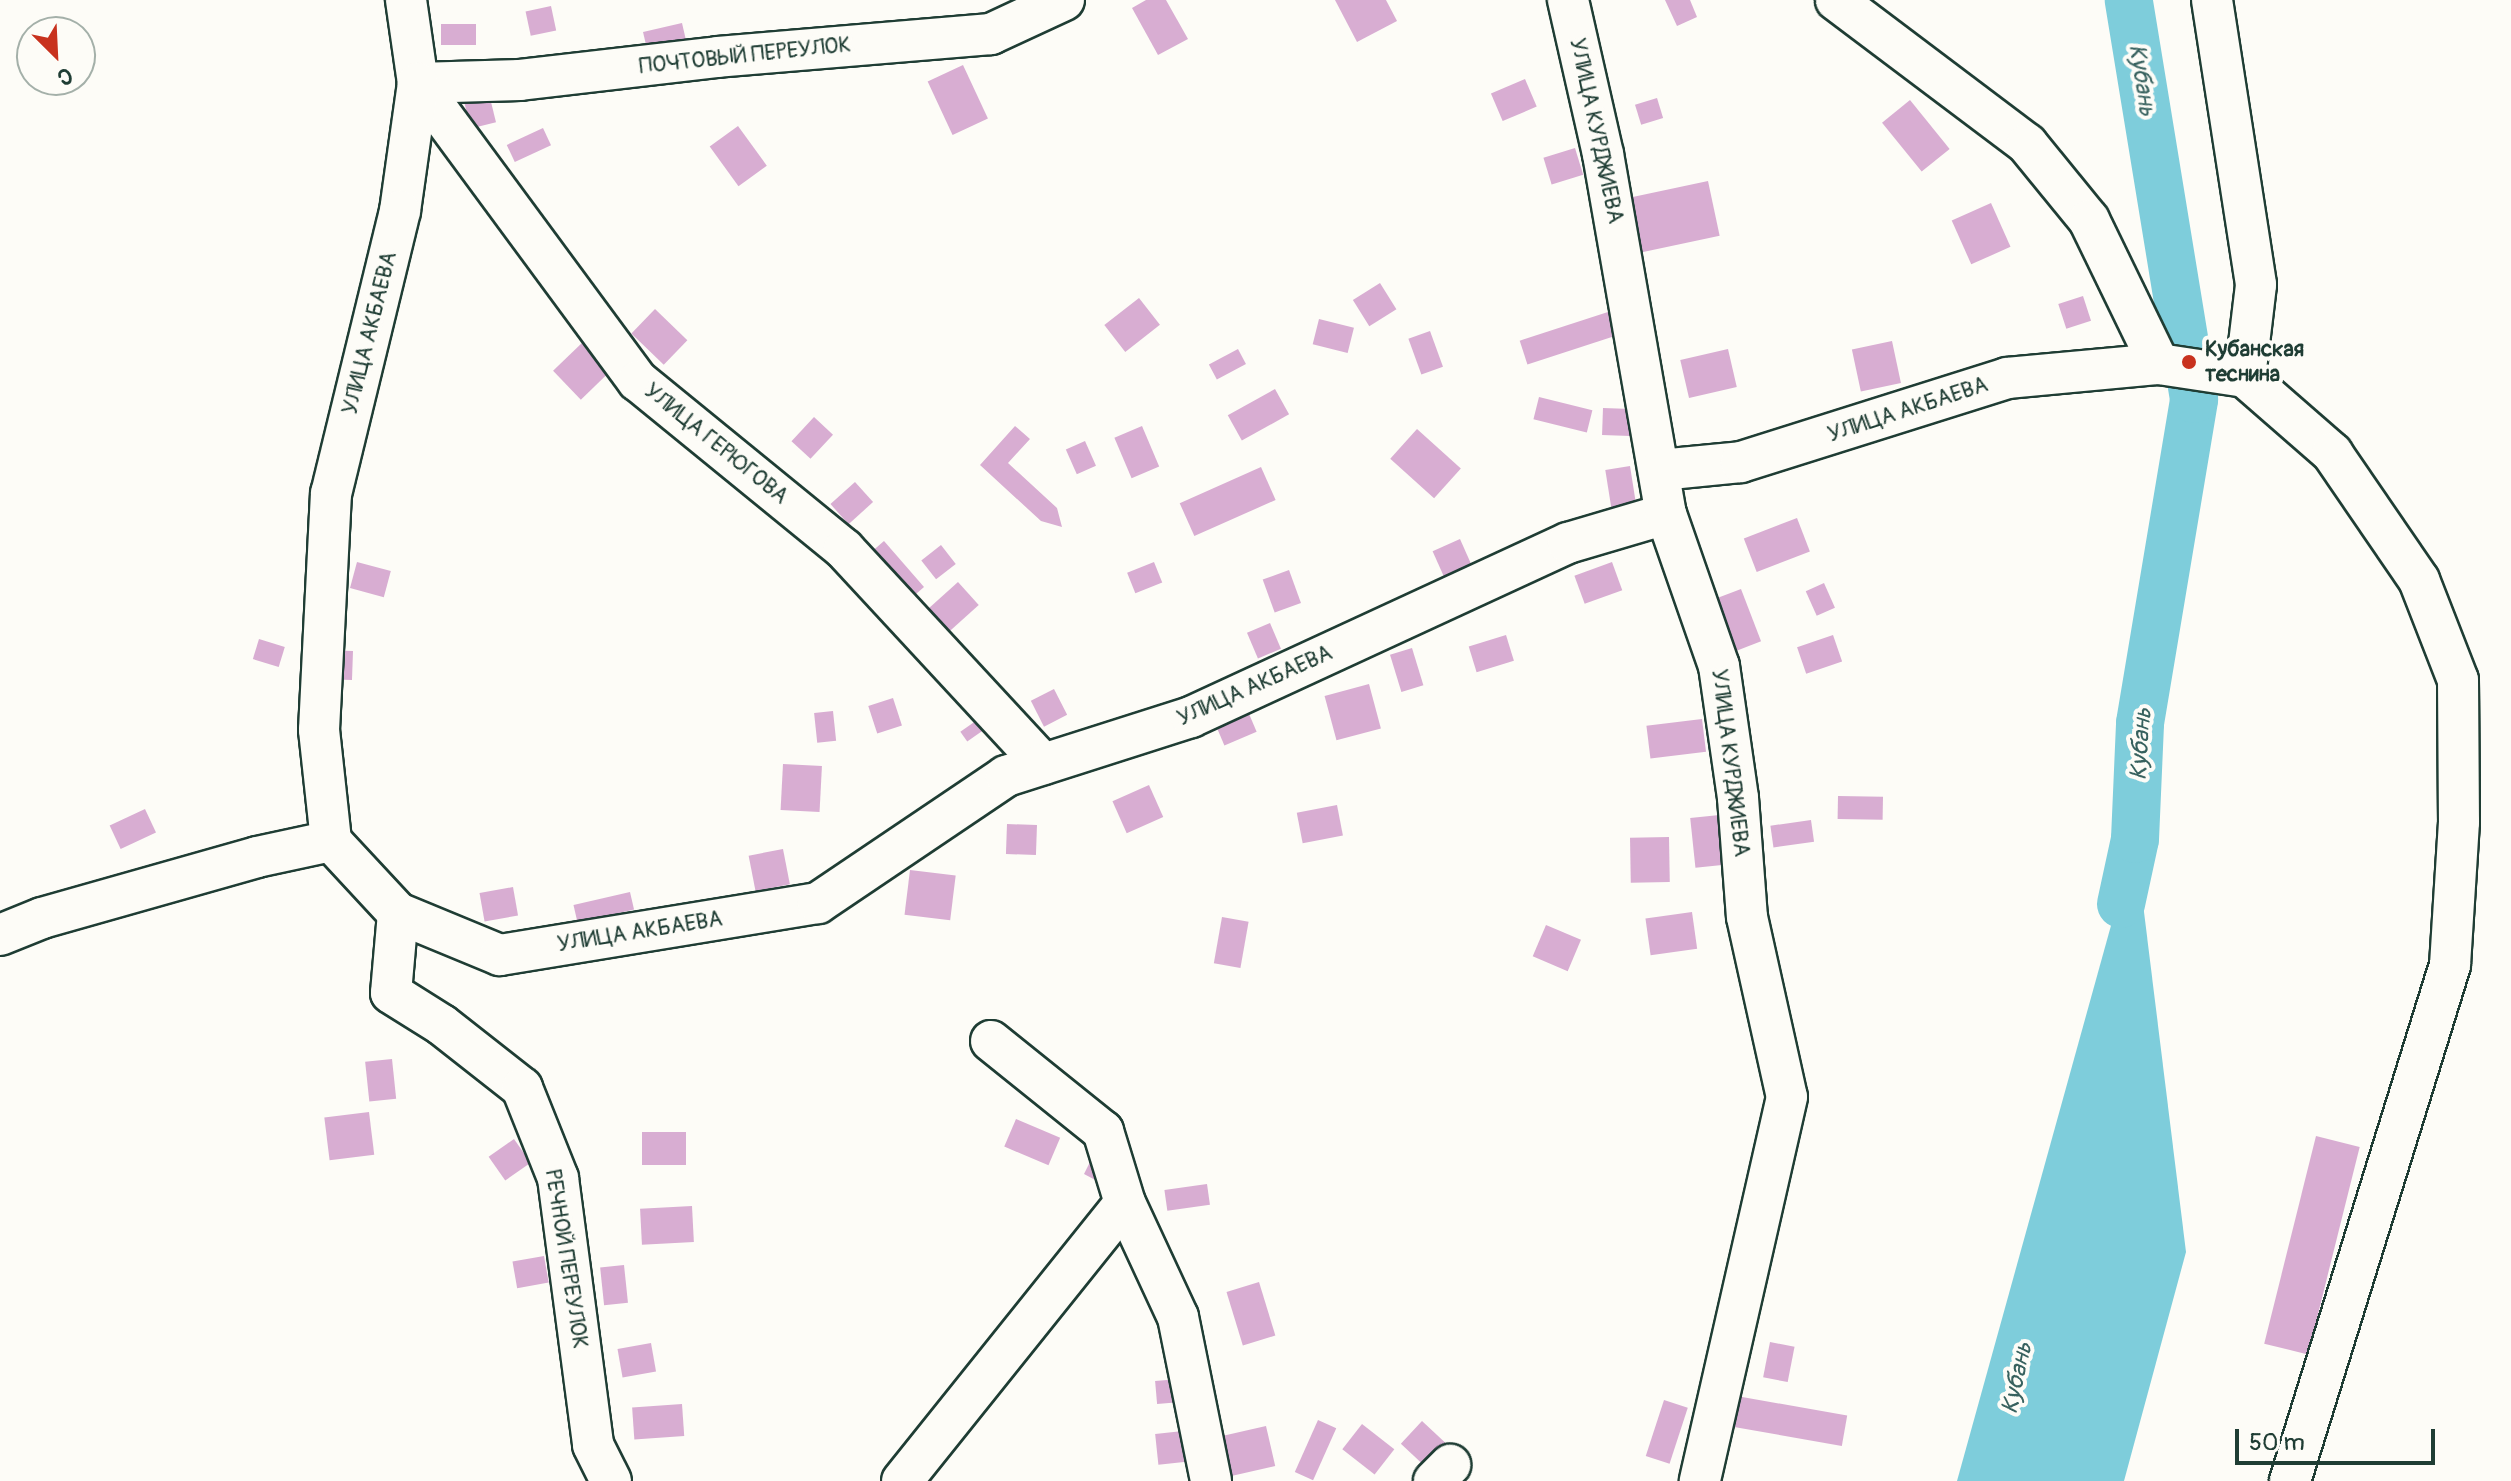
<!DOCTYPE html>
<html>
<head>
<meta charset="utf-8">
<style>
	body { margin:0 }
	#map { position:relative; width:2511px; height:1481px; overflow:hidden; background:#fdfcf7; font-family:Pangolin,sans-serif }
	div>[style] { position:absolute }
	.water>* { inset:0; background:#7ecddb }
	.river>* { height:48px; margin:-24px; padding:0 24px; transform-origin:24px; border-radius:24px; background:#7ecddb }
	.building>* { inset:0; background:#d8add2; transform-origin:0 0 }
	.roads { filter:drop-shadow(2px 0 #1f3d34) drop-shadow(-2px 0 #1f3d34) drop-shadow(0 2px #1f3d34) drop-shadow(0 -2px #1f3d34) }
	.minor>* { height:40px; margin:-20px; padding:0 20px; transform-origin:20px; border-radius:20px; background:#fdfcf7 }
	.dots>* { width:22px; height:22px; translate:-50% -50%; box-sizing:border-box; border:4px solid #fdfcf7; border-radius:50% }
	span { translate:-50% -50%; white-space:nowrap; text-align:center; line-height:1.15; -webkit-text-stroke:8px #fdfcf7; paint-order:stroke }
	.street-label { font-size:22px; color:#1f3d34 }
	.poi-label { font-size:22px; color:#1f3d34; font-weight:700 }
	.left { translate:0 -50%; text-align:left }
	.water-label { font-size:24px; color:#37615e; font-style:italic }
	.north { position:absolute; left:16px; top:16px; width:80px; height:80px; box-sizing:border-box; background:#fdfcf7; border:2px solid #a4b0a9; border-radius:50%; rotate:156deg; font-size:22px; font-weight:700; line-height:32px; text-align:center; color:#1f3d34 }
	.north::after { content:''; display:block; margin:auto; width:28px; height:36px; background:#c8321e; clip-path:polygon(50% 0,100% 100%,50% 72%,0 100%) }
	.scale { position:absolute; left:2235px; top:1429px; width:200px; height:36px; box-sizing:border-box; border:4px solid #1f3d34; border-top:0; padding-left:10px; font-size:24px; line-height:28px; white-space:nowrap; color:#1f3d34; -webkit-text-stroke:6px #fdfcf7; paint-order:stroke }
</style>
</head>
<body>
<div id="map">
	<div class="water">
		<div style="clip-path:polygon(2135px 839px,2186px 1252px,2124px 1481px,1957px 1481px)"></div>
	</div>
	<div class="river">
		<div style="left:2121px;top:904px;width:66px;rotate:-77.8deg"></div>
		<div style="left:2135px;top:839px;width:116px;rotate:-87.5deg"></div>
		<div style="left:2140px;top:723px;width:328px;rotate:-80.5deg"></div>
		<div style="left:2194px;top:399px;width:404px;rotate:-99.3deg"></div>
	</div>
	<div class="building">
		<div style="clip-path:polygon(1146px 0,1166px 0,1188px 39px,1158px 55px,1132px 8px)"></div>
		<div style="clip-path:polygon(1335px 0,1386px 0,1397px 21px,1357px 42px)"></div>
		<div style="clip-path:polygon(1665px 0,1690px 0,1697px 17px,1677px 26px)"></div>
		<div style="left:551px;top:6px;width:25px;height:26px;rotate:78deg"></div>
		<div style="left:682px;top:23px;width:27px;height:40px;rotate:77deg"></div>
		<div style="left:441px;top:24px;width:35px;height:21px"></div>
		<div style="left:963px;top:65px;width:59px;height:39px;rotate:65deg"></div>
		<div style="left:1525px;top:79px;width:30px;height:37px;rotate:67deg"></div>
		<div style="left:489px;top:94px;width:29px;height:26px;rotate:76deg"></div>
		<div style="left:1657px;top:98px;width:21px;height:23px;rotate:73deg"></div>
		<div style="left:1910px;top:100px;width:63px;height:36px;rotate:51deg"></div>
		<div style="left:738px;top:126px;width:49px;height:35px;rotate:54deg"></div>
		<div style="left:543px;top:128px;width:19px;height:40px;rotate:65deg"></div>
		<div style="left:1575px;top:148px;width:28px;height:33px;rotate:73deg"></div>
		<div style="left:1708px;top:181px;width:56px;height:83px;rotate:78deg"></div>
		<div style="left:1991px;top:203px;width:48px;height:43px;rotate:66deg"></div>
		<div style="left:1380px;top:283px;width:31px;height:32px;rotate:58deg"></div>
		<div style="left:2083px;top:296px;width:26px;height:26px;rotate:72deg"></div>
		<div style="left:1139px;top:298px;width:34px;height:44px;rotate:52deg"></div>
		<div style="left:655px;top:309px;width:45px;height:34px;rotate:44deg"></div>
		<div style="left:1611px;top:311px;width:25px;height:96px;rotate:72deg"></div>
		<div style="left:1319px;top:319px;width:36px;height:26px;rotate:14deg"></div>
		<div style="left:1430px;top:331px;width:38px;height:23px;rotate:70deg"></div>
		<div style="left:584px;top:341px;width:40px;height:43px;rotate:46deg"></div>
		<div style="left:1892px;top:341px;width:43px;height:41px;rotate:78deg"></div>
		<div style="left:1238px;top:349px;width:17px;height:33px;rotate:62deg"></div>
		<div style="left:1728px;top:349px;width:39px;height:49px;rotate:77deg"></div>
		<div style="left:1275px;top:389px;width:29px;height:54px;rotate:61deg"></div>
		<div style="left:1539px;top:397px;width:55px;height:23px;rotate:14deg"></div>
		<div style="left:1603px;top:408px;width:28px;height:27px;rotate:2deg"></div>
		<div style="left:814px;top:417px;width:26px;height:33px;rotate:43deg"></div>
		<div style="clip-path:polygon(1015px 426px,1030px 439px,1008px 463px,1057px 508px,1062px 527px,1041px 521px,980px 465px)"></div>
		<div style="left:1142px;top:426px;width:44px;height:30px;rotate:67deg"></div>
		<div style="left:1417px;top:429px;width:59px;height:40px;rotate:42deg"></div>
		<div style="left:1085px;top:441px;width:27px;height:21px;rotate:66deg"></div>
		<div style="left:1630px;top:466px;width:44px;height:25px;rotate:81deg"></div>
		<div style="left:1261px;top:467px;width:36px;height:89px;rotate:66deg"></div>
		<div style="left:855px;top:482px;width:27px;height:33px;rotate:48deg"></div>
		<div style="left:1797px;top:518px;width:36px;height:57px;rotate:69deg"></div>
		<div style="left:1460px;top:539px;width:36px;height:30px;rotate:66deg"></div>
		<div style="left:884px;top:541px;width:61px;height:18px;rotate:49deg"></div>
		<div style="left:941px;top:545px;width:24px;height:25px;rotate:52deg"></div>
		<div style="left:357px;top:562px;width:35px;height:27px;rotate:15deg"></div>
		<div style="left:1154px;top:562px;width:22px;height:29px;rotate:68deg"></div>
		<div style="left:1612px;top:562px;width:30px;height:40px;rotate:70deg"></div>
		<div style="left:1289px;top:570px;width:35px;height:28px;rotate:70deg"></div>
		<div style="left:958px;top:582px;width:31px;height:40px;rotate:48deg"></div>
		<div style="left:1824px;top:583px;width:27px;height:20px;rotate:66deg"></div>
		<div style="left:1741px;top:589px;width:56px;height:31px;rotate:69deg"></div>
		<div style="left:1270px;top:623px;width:28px;height:25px;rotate:67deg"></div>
		<div style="left:1506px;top:635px;width:27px;height:39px;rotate:73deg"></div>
		<div style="left:1833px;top:635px;width:28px;height:38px;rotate:71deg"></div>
		<div style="left:259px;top:639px;width:27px;height:21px;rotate:17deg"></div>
		<div style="left:1412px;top:648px;width:39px;height:23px;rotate:73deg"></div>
		<div style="left:353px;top:651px;width:29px;height:16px;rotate:92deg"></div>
		<div style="left:1369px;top:684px;width:46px;height:46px;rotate:75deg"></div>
		<div style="left:1054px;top:689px;width:29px;height:26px;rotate:63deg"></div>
		<div style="left:1241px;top:695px;width:40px;height:35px;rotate:67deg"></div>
		<div style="left:893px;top:698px;width:29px;height:26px;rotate:72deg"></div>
		<div style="left:833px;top:711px;width:30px;height:19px;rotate:84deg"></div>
		<div style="left:980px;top:718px;width:12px;height:24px;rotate:55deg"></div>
		<div style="left:1702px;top:719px;width:33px;height:56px;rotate:83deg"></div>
		<div style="left:783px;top:764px;width:39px;height:46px;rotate:3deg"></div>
		<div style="left:1149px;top:785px;width:35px;height:40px;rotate:66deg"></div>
		<div style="left:1838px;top:796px;width:45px;height:23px;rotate:1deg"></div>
		<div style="left:1337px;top:805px;width:31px;height:41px;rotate:79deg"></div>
		<div style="left:145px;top:809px;width:26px;height:39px;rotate:65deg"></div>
		<div style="left:1729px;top:814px;width:50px;height:39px;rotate:84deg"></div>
		<div style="left:1811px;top:820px;width:22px;height:41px;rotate:82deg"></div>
		<div style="left:1007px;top:824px;width:30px;height:30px;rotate:2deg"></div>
		<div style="left:1669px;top:837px;width:45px;height:39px;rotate:89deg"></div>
		<div style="left:783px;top:849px;width:36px;height:35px;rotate:79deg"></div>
		<div style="left:910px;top:870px;width:46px;height:45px;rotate:7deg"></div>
		<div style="left:513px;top:887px;width:29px;height:34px;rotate:80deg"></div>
		<div style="left:630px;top:892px;width:18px;height:58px;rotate:77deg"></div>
		<div style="left:1692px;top:912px;width:37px;height:47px;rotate:82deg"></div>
		<div style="left:1222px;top:917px;width:27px;height:47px;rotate:10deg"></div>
		<div style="left:1546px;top:925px;width:38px;height:34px;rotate:23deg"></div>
		<div style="left:392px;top:1059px;width:40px;height:27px;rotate:84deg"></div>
		<div style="left:369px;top:1112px;width:43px;height:45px;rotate:83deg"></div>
		<div style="left:1016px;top:1119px;width:48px;height:30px;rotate:23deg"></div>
		<div style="left:686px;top:1132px;width:33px;height:44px;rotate:90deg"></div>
		<div style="left:2316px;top:1136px;width:45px;height:214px;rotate:14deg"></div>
		<div style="left:514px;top:1139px;width:29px;height:31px;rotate:55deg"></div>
		<div style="clip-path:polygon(1094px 1154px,1101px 1183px,1084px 1174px)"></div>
		<div style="left:1207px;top:1184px;width:21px;height:43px;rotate:82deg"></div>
		<div style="left:692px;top:1206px;width:36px;height:52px;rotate:87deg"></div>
		<div style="left:544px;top:1256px;width:27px;height:32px;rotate:80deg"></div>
		<div style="left:624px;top:1265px;width:38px;height:24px;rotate:84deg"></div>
		<div style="left:1259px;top:1282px;width:56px;height:34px;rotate:73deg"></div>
		<div style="left:1770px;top:1342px;width:25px;height:36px;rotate:11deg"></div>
		<div style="left:651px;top:1343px;width:29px;height:34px;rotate:80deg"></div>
		<div style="left:1179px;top:1379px;width:23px;height:24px;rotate:85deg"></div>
		<div style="left:1731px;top:1395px;width:118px;height:31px;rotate:10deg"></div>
		<div style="left:1664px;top:1400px;width:25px;height:59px;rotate:18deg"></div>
		<div style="left:682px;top:1404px;width:32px;height:50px;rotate:86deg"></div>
		<div style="left:1318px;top:1420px;width:20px;height:57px;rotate:24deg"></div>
		<div style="left:1422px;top:1421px;width:37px;height:31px;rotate:43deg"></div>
		<div style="left:1362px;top:1424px;width:41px;height:32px;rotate:38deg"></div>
		<div style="left:1266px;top:1426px;width:41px;height:45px;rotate:77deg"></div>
		<div style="left:1183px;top:1431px;width:31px;height:28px;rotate:84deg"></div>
	</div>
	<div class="roads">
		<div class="minor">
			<div style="left:406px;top:0;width:84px;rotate:81.8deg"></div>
			<div style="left:418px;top:83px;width:370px;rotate:53.6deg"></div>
			<div style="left:638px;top:381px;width:266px;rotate:39.2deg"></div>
			<div style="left:844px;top:549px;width:293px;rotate:47.2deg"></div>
			<div style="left:1064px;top:0;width:81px;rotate:155deg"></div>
			<div style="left:991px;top:34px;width:274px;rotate:175.2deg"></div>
			<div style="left:718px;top:57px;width:199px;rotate:173.4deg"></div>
			<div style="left:520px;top:80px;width:102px;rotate:178.3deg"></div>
			<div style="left:418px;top:83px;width:129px;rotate:98deg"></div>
			<div style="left:400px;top:211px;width:290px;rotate:103.7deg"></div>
			<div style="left:331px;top:493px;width:237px;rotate:92.9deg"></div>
			<div style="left:319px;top:730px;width:112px;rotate:83.8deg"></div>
			<div style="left:331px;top:841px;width:98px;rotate:47.1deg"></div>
			<div style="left:398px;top:913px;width:110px;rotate:22.4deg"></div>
			<div style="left:500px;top:955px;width:322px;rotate:-9.3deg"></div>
			<div style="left:818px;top:903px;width:227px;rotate:-34deg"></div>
			<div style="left:1006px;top:776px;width:194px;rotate:-17.7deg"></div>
			<div style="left:1191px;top:717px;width:415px;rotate:-24.8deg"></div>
			<div style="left:1568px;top:543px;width:102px;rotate:-16.5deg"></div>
			<div style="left:1568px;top:0;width:158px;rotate:77.2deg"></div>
			<div style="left:1603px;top:154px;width:365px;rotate:80.1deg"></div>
			<div style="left:1666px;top:514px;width:161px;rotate:70.8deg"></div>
			<div style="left:1719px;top:666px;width:133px;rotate:81.8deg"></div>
			<div style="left:1738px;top:798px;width:119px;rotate:85.7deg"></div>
			<div style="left:1747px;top:917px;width:184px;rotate:77.5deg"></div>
			<div style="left:1787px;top:1097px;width:394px;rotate:102.8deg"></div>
			<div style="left:1836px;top:0;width:239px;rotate:37deg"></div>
			<div style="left:2027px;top:144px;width:98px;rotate:50.8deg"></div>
			<div style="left:2089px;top:220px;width:160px;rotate:64.1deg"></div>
			<div style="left:2212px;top:0;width:288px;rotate:81.2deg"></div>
			<div style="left:2256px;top:285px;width:93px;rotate:96.8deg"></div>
			<div style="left:1660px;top:470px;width:81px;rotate:-5.6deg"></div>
			<div style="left:1741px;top:462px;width:279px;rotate:-17.5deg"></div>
			<div style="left:2007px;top:378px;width:153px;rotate:-5.3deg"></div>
			<div style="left:2159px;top:364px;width:87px;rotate:8.6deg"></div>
			<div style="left:2245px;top:377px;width:116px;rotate:41.1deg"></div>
			<div style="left:2332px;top:453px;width:154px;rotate:55.6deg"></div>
			<div style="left:2419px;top:580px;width:107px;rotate:68.7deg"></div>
			<div style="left:2458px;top:680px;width:142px;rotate:89.6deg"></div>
			<div style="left:2459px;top:822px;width:143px;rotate:93.6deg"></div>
			<div style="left:2450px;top:965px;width:540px;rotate:107.23deg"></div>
			<div style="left:398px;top:913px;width:80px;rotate:95deg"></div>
			<div style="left:391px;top:993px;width:60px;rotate:32.1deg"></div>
			<div style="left:442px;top:1025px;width:102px;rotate:38.2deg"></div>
			<div style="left:522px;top:1088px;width:97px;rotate:68.2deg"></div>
			<div style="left:558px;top:1178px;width:269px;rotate:82.5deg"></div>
			<div style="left:593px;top:1445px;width:40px;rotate:63.4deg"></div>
			<div style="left:0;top:935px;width:45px;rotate:-22deg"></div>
			<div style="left:42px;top:918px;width:223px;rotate:-15.8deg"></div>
			<div style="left:257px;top:857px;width:76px;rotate:-12.2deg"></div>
			<div style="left:991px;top:1041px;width:144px;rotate:38.8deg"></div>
			<div style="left:1103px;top:1131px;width:75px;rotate:73deg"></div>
			<div style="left:1125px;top:1203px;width:126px;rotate:65.1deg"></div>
			<div style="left:1178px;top:1317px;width:167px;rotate:78.6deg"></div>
			<div style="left:902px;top:1481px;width:356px;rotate:-51.3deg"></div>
			<div style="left:1434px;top:1481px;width:23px;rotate:-45deg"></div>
		</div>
	</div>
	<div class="dots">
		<div style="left:2189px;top:362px;background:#c8321e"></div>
	</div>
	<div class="street-label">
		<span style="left:745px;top:56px;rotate:-6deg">ПОЧТОВЫЙ ПЕРЕУЛОК</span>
		<span style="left:1596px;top:131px;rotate:78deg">УЛИЦА КУРДЖИЕВА</span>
		<span style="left:370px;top:333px;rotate:-76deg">УЛИЦА АКБАЕВА</span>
		<span style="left:1908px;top:410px;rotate:-18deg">УЛИЦА АКБАЕВА</span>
		<span style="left:716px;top:444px;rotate:39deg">УЛИЦА ГЕРЮГОВА</span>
		<span style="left:1255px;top:686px;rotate:-24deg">УЛИЦА АКБАЕВА</span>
		<span style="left:1730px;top:763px;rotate:83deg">УЛИЦА КУРДЖИЕВА</span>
		<span style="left:640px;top:932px;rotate:-9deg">УЛИЦА АКБАЕВА</span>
		<span style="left:566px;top:1259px;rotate:81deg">РЕЧНОЙ ПЕРЕУЛОК</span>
	</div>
	<div class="poi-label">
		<span class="left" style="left:2205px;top:362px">Кубанская<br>теснина</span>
	</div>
	<div class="water-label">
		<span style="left:2142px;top:80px;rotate:81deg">Кубань</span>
		<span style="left:2141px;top:744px;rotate:-86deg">Кубань</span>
		<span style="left:2017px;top:1378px;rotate:-78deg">Кубань</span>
	</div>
	<div class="north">С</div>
	<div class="scale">50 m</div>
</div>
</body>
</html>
